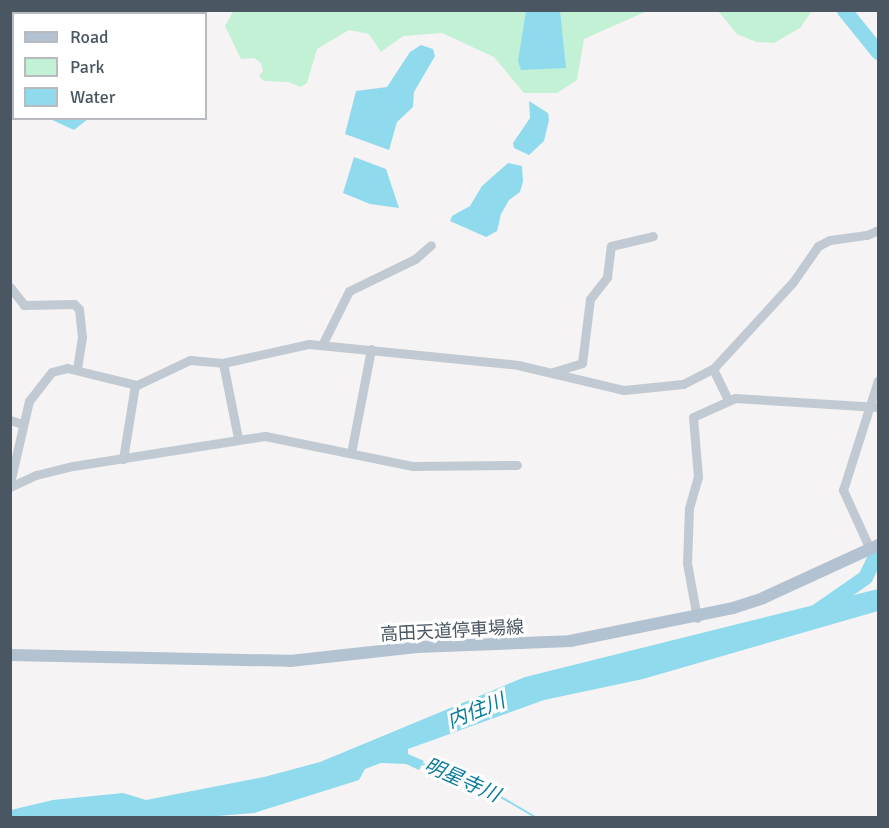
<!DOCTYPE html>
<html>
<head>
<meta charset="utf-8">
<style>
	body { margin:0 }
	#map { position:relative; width:889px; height:828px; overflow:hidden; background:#f5f3f3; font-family:Signika,"Noto Sans JP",sans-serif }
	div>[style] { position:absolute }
	.green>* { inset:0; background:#c3f1d5 }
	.water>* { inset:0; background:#90daee }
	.stream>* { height:2px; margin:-1px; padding:0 1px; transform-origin:1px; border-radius:1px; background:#90daee }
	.river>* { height:15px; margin:-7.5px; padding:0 7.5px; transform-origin:7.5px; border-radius:7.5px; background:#90daee }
	.minor>* { height:9px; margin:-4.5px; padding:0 4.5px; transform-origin:4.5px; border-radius:4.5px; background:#c1cad2 }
	.major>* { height:12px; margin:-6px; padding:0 6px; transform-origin:6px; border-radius:6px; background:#b3c2d1 }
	span { translate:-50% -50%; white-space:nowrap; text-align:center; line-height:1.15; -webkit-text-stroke:6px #fff; paint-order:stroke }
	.street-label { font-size:18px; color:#4a5661 }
	.water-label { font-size:20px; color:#0c7c9b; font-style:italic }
	.frame { position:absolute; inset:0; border:12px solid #4a5661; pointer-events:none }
	.legend { position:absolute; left:12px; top:12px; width:195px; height:108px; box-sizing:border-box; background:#fff; border:2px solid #b7bbc0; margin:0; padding:8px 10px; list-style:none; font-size:18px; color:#4a5661 }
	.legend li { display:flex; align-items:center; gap:12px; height:30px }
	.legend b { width:30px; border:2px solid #b7bbc0 }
</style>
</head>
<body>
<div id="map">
	<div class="green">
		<div style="clip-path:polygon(234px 10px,647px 11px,584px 39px,577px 80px,557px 93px,524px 93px,494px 57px,442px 33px,403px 36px,381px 52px,369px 34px,349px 30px,317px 49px,307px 83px,301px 87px,288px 82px,264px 81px,259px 76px,263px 71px,261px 63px,254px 58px,241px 59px,225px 26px)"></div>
		<div style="clip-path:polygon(718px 11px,812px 10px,812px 11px,800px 28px,774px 43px,756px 42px,737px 34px)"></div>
	</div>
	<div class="water">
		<div style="clip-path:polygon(526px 11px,560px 11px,566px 68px,521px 70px,518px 61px)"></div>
		<div style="clip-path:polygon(421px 45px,433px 49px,435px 56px,414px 92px,413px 107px,397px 122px,389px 150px,345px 134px,356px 91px,387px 87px,410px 52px)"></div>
		<div style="clip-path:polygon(529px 101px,548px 113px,549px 120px,544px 141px,529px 155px,514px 148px,513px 143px,530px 118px)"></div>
		<div style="clip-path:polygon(50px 119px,88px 119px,74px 130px)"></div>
		<div style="clip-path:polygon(354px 157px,386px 169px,399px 208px,370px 204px,343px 193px)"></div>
		<div style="clip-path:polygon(508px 163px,522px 166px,523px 181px,520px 192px,509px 200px,501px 214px,497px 231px,486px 237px,450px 221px,452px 216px,470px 206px,482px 186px)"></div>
		<div style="clip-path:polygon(878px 589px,878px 611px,643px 679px,544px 700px,408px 749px,408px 754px,424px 761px,419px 770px,406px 764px,381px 763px,365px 769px,359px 780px,254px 813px,193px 818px,11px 817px,11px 810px,53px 800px,123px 793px,146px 800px,264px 777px,320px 762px,525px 677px)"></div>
	</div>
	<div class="stream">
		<div style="left:420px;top:763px;width:74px;rotate:21.4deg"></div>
		<div style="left:489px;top:790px;width:56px;rotate:30.3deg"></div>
	</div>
	<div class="river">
		<div style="left:844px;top:10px;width:54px;rotate:51deg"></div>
		<div style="left:812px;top:614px;width:65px;rotate:-34.9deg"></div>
		<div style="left:865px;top:577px;width:30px;rotate:-64deg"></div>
	</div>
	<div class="minor">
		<div style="left:10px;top:287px;width:23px;rotate:52deg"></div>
		<div style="left:24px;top:305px;width:50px;rotate:-1.1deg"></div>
		<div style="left:74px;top:304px;width:7px;rotate:45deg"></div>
		<div style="left:79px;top:309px;width:28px;rotate:84deg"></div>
		<div style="left:82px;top:337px;width:33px;rotate:99deg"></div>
		<div style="left:322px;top:345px;width:60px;rotate:-63.4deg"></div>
		<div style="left:349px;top:291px;width:73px;rotate:-25.9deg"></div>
		<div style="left:415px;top:259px;width:21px;rotate:-41deg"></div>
		<div style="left:223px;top:363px;width:76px;rotate:78.7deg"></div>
		<div style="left:713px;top:369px;width:32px;rotate:64deg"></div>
		<div style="left:553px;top:372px;width:30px;rotate:-17deg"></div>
		<div style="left:582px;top:363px;width:64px;rotate:-82.9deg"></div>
		<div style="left:590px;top:299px;width:28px;rotate:-52deg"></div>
		<div style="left:607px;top:277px;width:31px;rotate:-83deg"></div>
		<div style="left:611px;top:246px;width:43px;rotate:-13.4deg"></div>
		<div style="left:10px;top:420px;width:13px;rotate:18deg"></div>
		<div style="left:351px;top:453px;width:106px;rotate:-79.1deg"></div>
		<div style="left:123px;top:459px;width:75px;rotate:-80.8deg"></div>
		<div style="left:10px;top:483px;width:84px;rotate:-77deg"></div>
		<div style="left:29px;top:401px;width:37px;rotate:-52deg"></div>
		<div style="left:52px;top:372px;width:16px;rotate:-15deg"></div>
		<div style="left:67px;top:368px;width:72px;rotate:13.7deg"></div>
		<div style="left:137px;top:385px;width:59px;rotate:-25.3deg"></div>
		<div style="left:190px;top:360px;width:33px;rotate:5deg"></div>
		<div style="left:223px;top:363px;width:88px;rotate:-12.5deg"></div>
		<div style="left:309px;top:344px;width:210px;rotate:5.7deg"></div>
		<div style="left:518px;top:365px;width:109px;rotate:13.3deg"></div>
		<div style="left:624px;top:390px;width:59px;rotate:-5.8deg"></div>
		<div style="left:683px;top:384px;width:34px;rotate:-27deg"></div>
		<div style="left:713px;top:369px;width:118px;rotate:-47.4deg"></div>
		<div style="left:793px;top:282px;width:44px;rotate:-55.2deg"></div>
		<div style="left:818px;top:246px;width:13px;rotate:-27deg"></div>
		<div style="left:830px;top:240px;width:37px;rotate:-8deg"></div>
		<div style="left:867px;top:235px;width:12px;rotate:-24deg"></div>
		<div style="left:10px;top:487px;width:29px;rotate:-25deg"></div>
		<div style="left:36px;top:475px;width:38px;rotate:-14deg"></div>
		<div style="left:73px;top:466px;width:194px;rotate:-8.9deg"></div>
		<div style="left:265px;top:436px;width:151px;rotate:11.5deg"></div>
		<div style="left:413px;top:466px;width:104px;rotate:-0.6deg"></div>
		<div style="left:869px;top:547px;width:63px;rotate:-114.5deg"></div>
		<div style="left:843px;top:490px;width:115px;rotate:-72.3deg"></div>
		<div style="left:697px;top:618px;width:56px;rotate:-100.3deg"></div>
		<div style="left:687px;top:563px;width:55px;rotate:-87.9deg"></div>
		<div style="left:689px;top:508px;width:32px;rotate:-74deg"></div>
		<div style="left:698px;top:477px;width:60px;rotate:-94.8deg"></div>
		<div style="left:693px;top:417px;width:46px;rotate:-24.3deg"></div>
		<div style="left:735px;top:398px;width:143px;rotate:3.6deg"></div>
	</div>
	<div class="major">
		<div style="left:10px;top:655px;width:280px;rotate:1.2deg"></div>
		<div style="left:290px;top:661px;width:128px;rotate:-6.3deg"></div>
		<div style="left:417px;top:647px;width:153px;rotate:-2.2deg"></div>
		<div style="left:570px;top:641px;width:166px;rotate:-11.4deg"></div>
		<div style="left:733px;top:608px;width:32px;rotate:-18deg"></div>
		<div style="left:763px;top:598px;width:127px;rotate:-24.7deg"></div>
	</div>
	<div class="street-label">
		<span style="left:452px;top:631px;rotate:-3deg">高田天道停車場線</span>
	</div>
	<div class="water-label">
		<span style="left:476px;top:711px;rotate:-22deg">内住川</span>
		<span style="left:462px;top:780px;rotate:24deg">明星寺川</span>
	</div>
	<div class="frame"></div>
	<ul class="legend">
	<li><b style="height:8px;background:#b3c2d1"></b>Road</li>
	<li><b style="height:16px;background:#c3f1d5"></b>Park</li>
	<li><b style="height:16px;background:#90daee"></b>Water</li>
	</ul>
</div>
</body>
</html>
